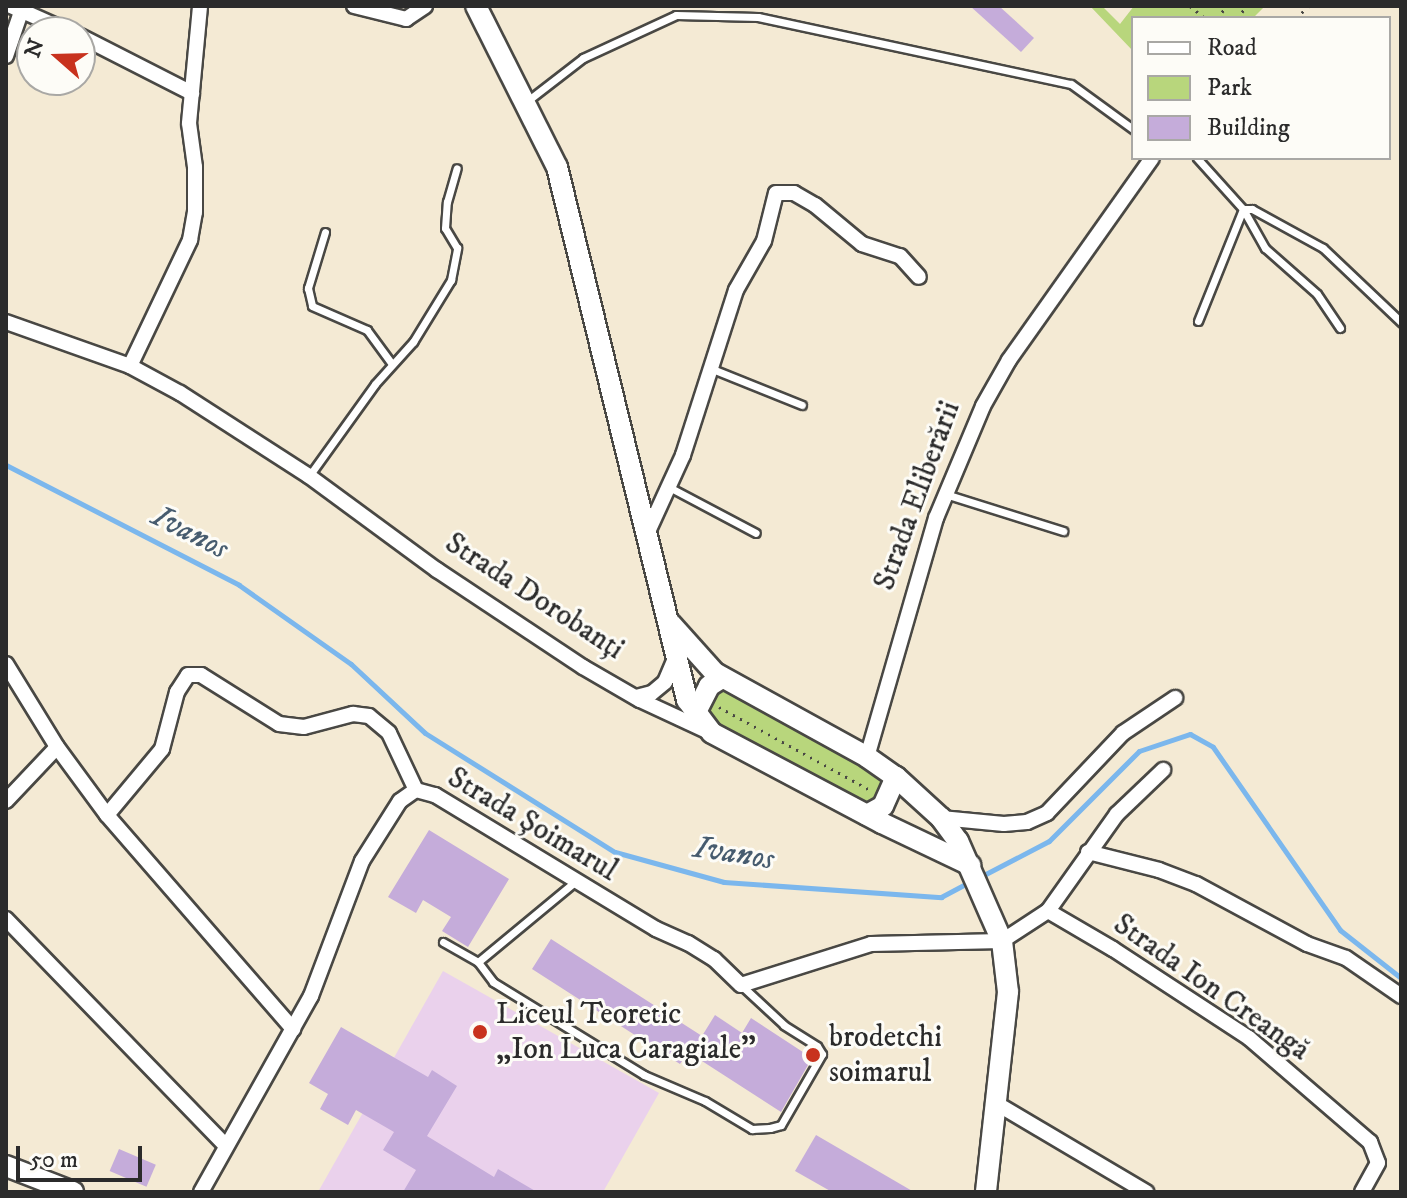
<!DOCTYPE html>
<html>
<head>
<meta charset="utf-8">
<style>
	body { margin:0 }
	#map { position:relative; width:1407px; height:1198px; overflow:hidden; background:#f4ead4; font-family:"IM FELL DW Pica",serif }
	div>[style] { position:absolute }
	.built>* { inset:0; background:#ead1ec }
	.green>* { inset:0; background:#b8d67c }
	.stream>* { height:5px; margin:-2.5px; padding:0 2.5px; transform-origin:2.5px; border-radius:2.5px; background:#7bb7ed }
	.building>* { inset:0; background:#c5acda; transform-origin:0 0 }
	.path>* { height:3px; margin-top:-1.5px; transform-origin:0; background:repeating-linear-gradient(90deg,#494844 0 2px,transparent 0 8px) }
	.roads { filter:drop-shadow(2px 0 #494844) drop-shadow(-2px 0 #494844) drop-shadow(0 2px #494844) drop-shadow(0 -2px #494844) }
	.lane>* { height:7px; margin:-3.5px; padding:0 3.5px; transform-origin:3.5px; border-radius:3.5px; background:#fff }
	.street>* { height:14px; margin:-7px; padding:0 7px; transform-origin:7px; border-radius:7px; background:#fff }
	.secondary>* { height:20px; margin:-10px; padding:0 10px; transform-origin:10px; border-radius:10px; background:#fff }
	.dots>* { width:22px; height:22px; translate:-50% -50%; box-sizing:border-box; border:4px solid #fdfcf7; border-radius:50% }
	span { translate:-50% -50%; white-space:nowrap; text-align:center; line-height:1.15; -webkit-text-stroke:6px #fdfcf7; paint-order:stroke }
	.street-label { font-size:30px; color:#2b2b2b }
	.poi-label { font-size:30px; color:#2b2b2b }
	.left { translate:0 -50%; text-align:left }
	.water-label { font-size:32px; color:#475c6f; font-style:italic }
	.frame { position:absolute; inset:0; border:8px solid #2b2b2b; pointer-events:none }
	.legend { position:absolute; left:1131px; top:16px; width:260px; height:144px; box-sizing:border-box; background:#fdfcf7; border:2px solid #a9a8a5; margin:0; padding:10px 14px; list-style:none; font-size:24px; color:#2b2b2b }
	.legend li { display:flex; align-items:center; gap:16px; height:40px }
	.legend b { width:40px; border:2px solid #a9a8a5 }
	.north { position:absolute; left:16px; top:16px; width:80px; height:80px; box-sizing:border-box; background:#fdfcf7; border:2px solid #a9a8a5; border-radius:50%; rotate:290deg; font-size:22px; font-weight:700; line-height:32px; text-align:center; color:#2b2b2b }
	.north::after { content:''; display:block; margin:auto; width:28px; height:36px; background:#c8321e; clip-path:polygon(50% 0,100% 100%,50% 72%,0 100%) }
	.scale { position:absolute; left:16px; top:1146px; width:126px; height:36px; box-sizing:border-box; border:4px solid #2b2b2b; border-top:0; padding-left:10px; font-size:24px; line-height:28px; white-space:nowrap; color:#2b2b2b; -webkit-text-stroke:6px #fdfcf7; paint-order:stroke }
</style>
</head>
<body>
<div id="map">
	<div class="built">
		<div style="clip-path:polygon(443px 971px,659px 1093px,603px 1192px,318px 1192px)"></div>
	</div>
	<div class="green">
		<div style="clip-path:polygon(1090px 6px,1102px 6px,1120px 24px,1134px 6px,1265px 6px,1253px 18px,1133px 18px,1133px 51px)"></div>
		<div style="clip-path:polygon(727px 690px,879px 773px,885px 792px,866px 806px,710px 721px,707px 715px,709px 698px,716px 691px)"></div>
	</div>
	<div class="stream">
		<div style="left:6px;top:465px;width:262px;rotate:27.2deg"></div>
		<div style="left:239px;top:585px;width:137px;rotate:35.2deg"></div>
		<div style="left:351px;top:664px;width:101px;rotate:43deg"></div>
		<div style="left:425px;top:733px;width:224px;rotate:32.1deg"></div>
		<div style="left:615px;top:852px;width:113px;rotate:15.4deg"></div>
		<div style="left:724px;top:882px;width:218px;rotate:4deg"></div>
		<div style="left:941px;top:897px;width:32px;rotate:-28deg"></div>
		<div style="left:978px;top:878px;width:80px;rotate:-27.5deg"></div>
		<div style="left:1049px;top:841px;width:127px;rotate:-45deg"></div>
		<div style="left:1139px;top:751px;width:54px;rotate:-18.4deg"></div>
		<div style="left:1190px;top:734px;width:26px;rotate:29deg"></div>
		<div style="left:1213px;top:747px;width:223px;rotate:55.2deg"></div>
		<div style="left:1340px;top:930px;width:78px;rotate:38.2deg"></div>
	</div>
	<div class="building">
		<div style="clip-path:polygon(970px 6px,999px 6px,1034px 38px,1021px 52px)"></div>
		<div style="clip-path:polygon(429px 830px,509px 879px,468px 947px,442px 931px,451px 917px,423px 900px,416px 913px,388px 897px)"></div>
		<div style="clip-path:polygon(551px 939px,702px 1036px,715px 1015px,742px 1033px,751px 1018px,812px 1058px,781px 1112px,688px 1052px,680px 1064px,532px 969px)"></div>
		<div style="clip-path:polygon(341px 1027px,428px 1077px,432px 1070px,457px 1086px,427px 1136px,494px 1177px,498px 1169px,537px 1192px,403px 1192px,416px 1170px,383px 1150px,394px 1132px,356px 1110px,348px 1125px,320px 1109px,328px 1094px,309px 1083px)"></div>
		<div style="clip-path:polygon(816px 1135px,914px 1192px,832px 1192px,795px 1171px)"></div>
		<div style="left:119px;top:1149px;width:40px;height:24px;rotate:23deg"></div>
	</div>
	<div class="path">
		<div style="left:1190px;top:6px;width:19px;rotate:39deg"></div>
		<div style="left:1217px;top:18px;width:16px;rotate:-50deg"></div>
		<div style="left:1237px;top:18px;width:16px;rotate:-50deg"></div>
		<div style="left:1296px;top:18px;width:18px;rotate:-43deg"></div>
		<div style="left:719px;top:707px;width:172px;rotate:28.8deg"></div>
	</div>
	<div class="roads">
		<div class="lane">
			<div style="left:526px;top:102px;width:72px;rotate:-37.7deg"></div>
			<div style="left:583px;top:58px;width:102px;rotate:-24.8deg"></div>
			<div style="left:676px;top:15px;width:82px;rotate:1.4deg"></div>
			<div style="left:758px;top:17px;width:320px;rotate:12.1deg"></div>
			<div style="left:1071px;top:84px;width:77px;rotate:36deg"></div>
			<div style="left:1197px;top:158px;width:69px;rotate:48deg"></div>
			<div style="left:1243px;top:209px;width:45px;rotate:60.6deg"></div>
			<div style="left:1265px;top:248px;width:69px;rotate:41.5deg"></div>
			<div style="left:1317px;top:294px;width:41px;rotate:55.9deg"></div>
			<div style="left:325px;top:232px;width:59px;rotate:106.9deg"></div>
			<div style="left:308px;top:288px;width:18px;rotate:77deg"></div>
			<div style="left:312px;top:306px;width:60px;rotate:23.6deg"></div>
			<div style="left:367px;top:330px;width:42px;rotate:53.7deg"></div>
			<div style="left:1198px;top:321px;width:121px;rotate:-68.1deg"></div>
			<div style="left:1243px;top:209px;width:9px"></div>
			<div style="left:1252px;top:209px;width:81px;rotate:28.8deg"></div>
			<div style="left:1323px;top:248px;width:108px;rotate:43.5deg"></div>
			<div style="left:710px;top:368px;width:99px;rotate:21.9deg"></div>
			<div style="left:309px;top:476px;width:113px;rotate:-54.3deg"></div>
			<div style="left:375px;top:384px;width:57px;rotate:-47.9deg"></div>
			<div style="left:413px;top:342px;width:73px;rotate:-58.5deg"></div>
			<div style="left:451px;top:280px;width:33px;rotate:-79deg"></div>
			<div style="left:457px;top:248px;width:23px;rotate:-121deg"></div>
			<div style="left:445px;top:228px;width:26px;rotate:-86deg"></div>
			<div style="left:447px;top:202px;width:35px;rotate:-74deg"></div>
			<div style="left:669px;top:487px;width:98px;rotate:27.9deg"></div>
			<div style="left:945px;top:494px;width:124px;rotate:17.4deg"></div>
			<div style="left:443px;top:942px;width:40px;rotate:29.7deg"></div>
			<div style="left:478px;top:962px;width:127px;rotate:-39.6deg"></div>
			<div style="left:478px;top:962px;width:25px;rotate:53deg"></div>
			<div style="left:493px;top:982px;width:177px;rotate:31.6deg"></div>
			<div style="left:644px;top:1075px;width:66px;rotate:23.1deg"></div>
			<div style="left:705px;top:1101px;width:55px;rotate:30.8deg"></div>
			<div style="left:752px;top:1129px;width:18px;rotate:-3deg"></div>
			<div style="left:770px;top:1128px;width:11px;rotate:-15deg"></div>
			<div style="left:781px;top:1125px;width:82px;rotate:-60deg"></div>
			<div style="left:822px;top:1054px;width:9px;rotate:-122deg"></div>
			<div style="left:817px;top:1046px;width:39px;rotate:-148deg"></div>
			<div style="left:784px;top:1025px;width:59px;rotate:-137.1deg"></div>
		</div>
		<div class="street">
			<div style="left:11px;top:6px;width:64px;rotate:23.8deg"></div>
			<div style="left:354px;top:6px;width:54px;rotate:14deg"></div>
			<div style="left:406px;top:19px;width:23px;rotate:-34deg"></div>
			<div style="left:80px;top:36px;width:126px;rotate:27deg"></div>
			<div style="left:6px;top:56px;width:53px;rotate:-71.2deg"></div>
			<div style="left:6px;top:322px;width:132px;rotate:19.5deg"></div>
			<div style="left:130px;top:366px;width:57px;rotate:28.4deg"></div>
			<div style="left:180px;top:393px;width:153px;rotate:32.8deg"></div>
			<div style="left:309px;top:476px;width:159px;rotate:36.3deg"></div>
			<div style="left:437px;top:570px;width:175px;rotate:33.6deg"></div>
			<div style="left:583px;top:667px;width:66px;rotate:30.1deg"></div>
			<div style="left:640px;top:700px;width:74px;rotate:24.8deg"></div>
			<div style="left:130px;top:366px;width:140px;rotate:-64.5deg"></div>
			<div style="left:190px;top:240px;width:28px;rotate:-80deg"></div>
			<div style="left:195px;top:212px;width:45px;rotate:-90deg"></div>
			<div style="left:195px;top:167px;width:44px;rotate:-97.8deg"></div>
			<div style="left:189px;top:123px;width:118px;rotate:-84.6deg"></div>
			<div style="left:646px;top:536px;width:89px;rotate:-65.4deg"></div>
			<div style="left:683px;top:455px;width:173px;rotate:-72.2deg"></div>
			<div style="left:736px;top:290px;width:56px;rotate:-60.3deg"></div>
			<div style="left:764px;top:241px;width:49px;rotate:-76deg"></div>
			<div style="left:776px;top:193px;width:18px"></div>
			<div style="left:794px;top:193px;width:24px;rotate:30deg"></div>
			<div style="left:815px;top:205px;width:61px;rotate:39.7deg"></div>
			<div style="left:862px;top:244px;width:40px;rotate:18deg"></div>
			<div style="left:900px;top:256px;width:28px;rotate:48deg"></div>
			<div style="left:6px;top:664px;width:97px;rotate:58.4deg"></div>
			<div style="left:57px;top:747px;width:84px;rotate:53.7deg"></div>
			<div style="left:107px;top:815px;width:284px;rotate:49deg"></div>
			<div style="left:636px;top:697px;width:16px;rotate:-14deg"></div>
			<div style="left:652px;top:693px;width:17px;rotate:-40deg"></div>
			<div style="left:665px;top:682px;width:25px;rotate:-67deg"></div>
			<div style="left:867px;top:757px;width:249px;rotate:-73.9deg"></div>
			<div style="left:936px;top:518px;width:121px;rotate:-67.2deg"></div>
			<div style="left:983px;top:406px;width:53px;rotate:-60.5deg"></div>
			<div style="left:1009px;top:360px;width:247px;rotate:-54.7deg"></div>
			<div style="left:6px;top:801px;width:74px;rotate:-46.6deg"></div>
			<div style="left:107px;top:815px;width:86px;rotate:-50.2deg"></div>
			<div style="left:162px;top:749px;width:59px;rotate:-75.3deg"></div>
			<div style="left:177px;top:692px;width:20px;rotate:-57deg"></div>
			<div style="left:188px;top:675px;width:13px"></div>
			<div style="left:201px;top:675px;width:92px;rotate:32.1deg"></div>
			<div style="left:279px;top:724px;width:25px;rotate:7deg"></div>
			<div style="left:304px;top:727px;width:51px;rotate:-14.9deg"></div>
			<div style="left:353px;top:714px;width:16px;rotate:7deg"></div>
			<div style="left:369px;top:716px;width:26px;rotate:40deg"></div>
			<div style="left:389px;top:733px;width:63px;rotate:64.7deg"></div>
			<div style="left:941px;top:818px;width:63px;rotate:5.4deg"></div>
			<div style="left:1004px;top:824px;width:23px;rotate:-5deg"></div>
			<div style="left:1027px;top:822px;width:22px;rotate:-24deg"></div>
			<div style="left:1047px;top:813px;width:110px;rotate:-46.5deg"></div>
			<div style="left:1123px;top:733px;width:63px;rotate:-33.9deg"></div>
			<div style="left:1088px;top:852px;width:73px;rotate:14.2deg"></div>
			<div style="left:1159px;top:870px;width:40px;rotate:21deg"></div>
			<div style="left:1196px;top:884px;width:126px;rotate:28.4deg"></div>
			<div style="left:1307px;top:944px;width:41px;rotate:19.7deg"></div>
			<div style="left:1346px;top:958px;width:67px;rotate:34.6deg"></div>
			<div style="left:1048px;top:911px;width:75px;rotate:30.3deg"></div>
			<div style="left:1113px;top:949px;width:163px;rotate:33.2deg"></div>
			<div style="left:1249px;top:1038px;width:160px;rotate:40.7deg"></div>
			<div style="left:1370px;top:1142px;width:22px;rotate:69deg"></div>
			<div style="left:1378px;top:1163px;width:33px;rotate:119deg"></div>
			<div style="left:6px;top:919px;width:316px;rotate:45.9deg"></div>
			<div style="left:994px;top:1102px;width:177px;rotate:30.6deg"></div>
			<div style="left:201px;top:1192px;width:225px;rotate:-60.7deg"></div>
			<div style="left:311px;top:996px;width:144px;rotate:-69.3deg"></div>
			<div style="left:362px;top:861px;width:71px;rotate:-57.7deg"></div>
			<div style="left:400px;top:801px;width:19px;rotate:-35deg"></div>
			<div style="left:416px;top:790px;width:20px;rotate:15deg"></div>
			<div style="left:435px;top:795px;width:258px;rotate:31.2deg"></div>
			<div style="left:656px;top:929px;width:35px;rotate:24deg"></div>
			<div style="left:688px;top:943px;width:31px;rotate:32deg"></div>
			<div style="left:714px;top:959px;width:37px;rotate:44deg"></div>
			<div style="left:741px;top:985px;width:136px;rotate:-17.5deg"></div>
			<div style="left:871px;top:944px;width:131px;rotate:-1.3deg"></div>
			<div style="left:1002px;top:941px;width:55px;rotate:-33.1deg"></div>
			<div style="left:1048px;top:911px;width:119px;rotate:-54.6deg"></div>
			<div style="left:1117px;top:814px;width:64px;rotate:-43.7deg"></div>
		</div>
		<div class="secondary">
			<div style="left:476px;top:6px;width:180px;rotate:63.3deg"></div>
			<div style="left:557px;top:167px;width:549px;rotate:76.29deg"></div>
			<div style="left:687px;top:700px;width:41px;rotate:52.9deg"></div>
			<div style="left:712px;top:733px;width:192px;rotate:27.9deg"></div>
			<div style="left:882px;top:823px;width:98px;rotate:25.5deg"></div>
			<div style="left:671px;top:624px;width:66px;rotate:48.1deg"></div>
			<div style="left:715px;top:673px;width:174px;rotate:28.9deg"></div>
			<div style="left:867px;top:757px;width:35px;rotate:35deg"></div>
			<div style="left:896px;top:777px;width:61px;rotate:42.3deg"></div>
			<div style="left:941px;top:818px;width:29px;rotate:54deg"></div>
			<div style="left:958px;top:841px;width:109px;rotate:66.3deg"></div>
			<div style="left:1002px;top:941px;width:51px;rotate:83.3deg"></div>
			<div style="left:1008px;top:992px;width:201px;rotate:96.3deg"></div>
			<div style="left:696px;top:712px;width:29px;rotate:-63deg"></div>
			<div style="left:709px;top:686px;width:15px;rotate:-32deg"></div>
			<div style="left:867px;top:815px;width:18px;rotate:-29deg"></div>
			<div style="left:883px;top:806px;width:32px;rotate:-66deg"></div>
			<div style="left:6px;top:1166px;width:72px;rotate:21.2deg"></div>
		</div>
	</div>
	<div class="dots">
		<div style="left:480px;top:1032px;background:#c8321e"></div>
		<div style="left:813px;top:1055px;background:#c8321e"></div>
	</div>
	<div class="street-label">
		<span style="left:918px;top:496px;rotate:-70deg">Strada Eliberării</span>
		<span style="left:534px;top:597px;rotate:33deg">Strada Dorobanți</span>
		<span style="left:532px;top:825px;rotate:31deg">Strada Șoimarul</span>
		<span style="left:1211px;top:988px;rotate:35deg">Strada Ion Creangă</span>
	</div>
	<div class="poi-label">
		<span class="left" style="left:496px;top:1032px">Liceul Teoretic<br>„Ion Luca Caragiale”</span>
		<span class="left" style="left:829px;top:1055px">brodetchi<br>soimarul</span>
	</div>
	<div class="water-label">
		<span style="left:190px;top:533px;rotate:27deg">Ivanos</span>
		<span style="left:734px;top:854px;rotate:9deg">Ivanos</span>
	</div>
	<div class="frame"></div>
	<ul class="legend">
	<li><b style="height:10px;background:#fff"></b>Road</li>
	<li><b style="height:22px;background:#b8d67c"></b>Park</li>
	<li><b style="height:22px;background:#c5acda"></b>Building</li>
	</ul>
	<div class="north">N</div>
	<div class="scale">50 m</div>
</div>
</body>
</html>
